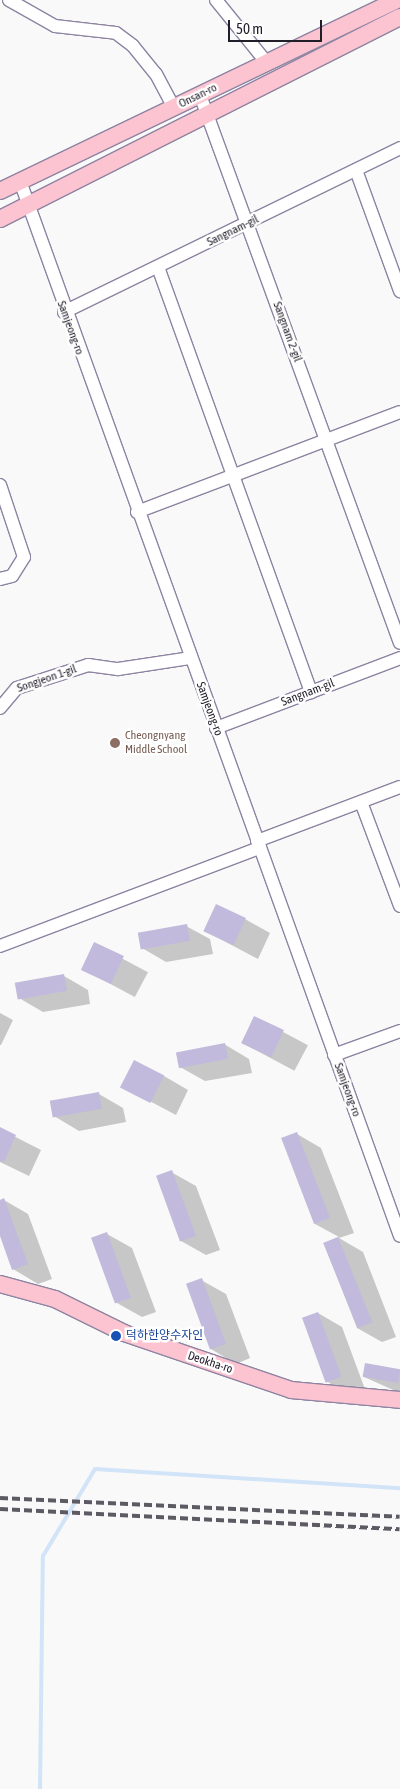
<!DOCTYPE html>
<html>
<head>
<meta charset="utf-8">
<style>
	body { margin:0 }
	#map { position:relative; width:400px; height:1789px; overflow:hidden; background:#f9f9f9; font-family:"Asap Condensed","Noto Sans KR",sans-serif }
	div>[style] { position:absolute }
	.shadow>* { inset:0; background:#0003; transform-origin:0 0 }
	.stream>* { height:4px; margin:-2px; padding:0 2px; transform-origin:2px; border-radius:2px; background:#d2e4f7 }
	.building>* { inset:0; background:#c1badc; transform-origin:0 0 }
	.roads { filter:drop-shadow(1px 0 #8d83a2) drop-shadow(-1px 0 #8d83a2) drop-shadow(0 1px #8d83a2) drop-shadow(0 -1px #8d83a2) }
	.minor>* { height:12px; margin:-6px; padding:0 6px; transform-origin:6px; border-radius:6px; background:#fff }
	.major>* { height:16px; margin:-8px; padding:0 8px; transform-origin:8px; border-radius:8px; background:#fcc4d0 }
	.rail>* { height:4px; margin-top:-2px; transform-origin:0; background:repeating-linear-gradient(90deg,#5d5a63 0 8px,transparent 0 12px) }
	.dots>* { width:14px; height:14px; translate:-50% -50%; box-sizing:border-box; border:2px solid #fff; border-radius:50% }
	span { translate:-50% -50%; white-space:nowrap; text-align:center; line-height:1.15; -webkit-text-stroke:5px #fff; paint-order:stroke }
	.street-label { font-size:12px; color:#211d29 }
	.education-label { font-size:12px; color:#785e54 }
	.left { translate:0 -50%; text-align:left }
	.transit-label { font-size:12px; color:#164399 }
	.scale { position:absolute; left:228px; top:20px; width:94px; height:22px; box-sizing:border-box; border:2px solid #211d29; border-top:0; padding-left:6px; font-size:15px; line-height:18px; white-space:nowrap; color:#211d29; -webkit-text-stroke:4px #fff; paint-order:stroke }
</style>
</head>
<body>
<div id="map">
	<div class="shadow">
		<div style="clip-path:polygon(245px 919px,270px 933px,258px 959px,205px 931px)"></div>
		<div style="clip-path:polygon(186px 926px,210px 939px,213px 954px,166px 962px,142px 948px)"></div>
		<div style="left:95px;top:944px;width:60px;height:28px;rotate:28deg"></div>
		<div style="clip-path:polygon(64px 976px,88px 990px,90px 1004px,43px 1012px,19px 998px)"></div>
		<div style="clip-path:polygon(0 1013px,13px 1020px,1px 1045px,0 1045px)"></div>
		<div style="left:255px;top:1017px;width:60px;height:29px;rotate:28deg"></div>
		<div style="clip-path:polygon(224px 1044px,249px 1059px,252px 1073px,205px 1081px,180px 1067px)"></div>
		<div style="clip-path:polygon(164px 1076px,188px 1090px,176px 1115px,123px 1087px)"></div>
		<div style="clip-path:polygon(99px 1094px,123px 1108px,126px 1122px,79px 1131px,54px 1116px)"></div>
		<div style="clip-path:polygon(0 1129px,41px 1150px,29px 1176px,0 1162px)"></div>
		<div style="clip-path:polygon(297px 1134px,321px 1148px,354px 1233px,339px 1238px,363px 1252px,396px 1337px,382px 1342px,357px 1328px,324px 1243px,339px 1237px,315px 1224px,283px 1139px)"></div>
		<div style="clip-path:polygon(171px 1172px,196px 1186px,220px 1250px,206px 1255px,181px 1241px)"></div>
		<div style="clip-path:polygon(4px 1200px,28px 1214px,52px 1279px,38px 1284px,13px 1269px,0 1233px)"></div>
		<div style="clip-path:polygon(107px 1234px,132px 1248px,156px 1312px,142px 1317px,117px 1303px)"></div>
		<div style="clip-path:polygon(201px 1280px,226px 1294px,250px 1358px,236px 1364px,211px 1349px)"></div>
		<div style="clip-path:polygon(318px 1313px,342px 1327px,366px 1392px,352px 1397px,328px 1382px)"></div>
		<div style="clip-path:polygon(400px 1370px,400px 1393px,364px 1377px)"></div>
	</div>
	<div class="stream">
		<div style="left:40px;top:1789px;width:233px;rotate:-89.3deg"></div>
		<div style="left:43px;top:1556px;width:101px;rotate:-59.1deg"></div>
		<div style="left:95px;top:1469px;width:306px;rotate:3.6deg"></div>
	</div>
	<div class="building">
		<div style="left:216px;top:904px;width:33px;height:30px;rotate:25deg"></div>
		<div style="left:187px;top:924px;width:17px;height:50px;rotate:80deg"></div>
		<div style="left:94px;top:942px;width:33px;height:31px;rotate:25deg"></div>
		<div style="left:64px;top:974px;width:17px;height:50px;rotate:80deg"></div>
		<div style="left:254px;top:1016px;width:33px;height:30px;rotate:25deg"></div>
		<div style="left:225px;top:1043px;width:16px;height:50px;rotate:79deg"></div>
		<div style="left:134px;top:1060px;width:34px;height:31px;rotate:27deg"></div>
		<div style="left:99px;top:1092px;width:17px;height:50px;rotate:80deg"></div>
		<div style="clip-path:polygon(0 1127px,16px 1135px,4px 1162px,0 1161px)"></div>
		<div style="left:297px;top:1132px;width:92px;height:17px;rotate:69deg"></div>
		<div style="left:172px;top:1170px;width:70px;height:17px;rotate:70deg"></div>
		<div style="clip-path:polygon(4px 1198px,28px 1264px,12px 1270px,0 1236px,0 1200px)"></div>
		<div style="left:107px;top:1232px;width:70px;height:17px;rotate:70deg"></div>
		<div style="left:338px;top:1237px;width:92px;height:16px;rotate:68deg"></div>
		<div style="left:202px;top:1278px;width:70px;height:17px;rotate:70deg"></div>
		<div style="left:318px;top:1312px;width:69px;height:17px;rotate:70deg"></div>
		<div style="left:365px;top:1363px;width:36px;height:14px;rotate:10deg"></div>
	</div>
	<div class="roads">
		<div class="minor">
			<div style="left:9px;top:0;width:53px;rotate:29.5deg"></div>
			<div style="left:55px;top:26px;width:61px;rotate:6.5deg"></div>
			<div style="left:116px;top:33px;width:21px;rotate:37deg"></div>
			<div style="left:133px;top:46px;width:36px;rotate:51deg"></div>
			<div style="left:156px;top:74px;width:38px;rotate:62deg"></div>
			<div style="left:216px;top:0;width:81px;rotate:51deg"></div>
			<div style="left:200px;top:95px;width:583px;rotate:69.95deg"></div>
			<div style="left:356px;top:170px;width:129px;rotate:70deg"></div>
			<div style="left:20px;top:181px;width:1121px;rotate:70.19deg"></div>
			<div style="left:158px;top:267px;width:452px;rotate:70.2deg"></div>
			<div style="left:64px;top:312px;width:374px;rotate:-26deg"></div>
			<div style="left:0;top:485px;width:76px;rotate:71.6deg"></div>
			<div style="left:24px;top:557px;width:22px;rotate:122deg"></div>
			<div style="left:12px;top:576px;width:12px;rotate:166deg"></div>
			<div style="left:137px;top:512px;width:281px;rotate:-20.8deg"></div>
			<div style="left:0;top:708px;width:26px;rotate:-50deg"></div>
			<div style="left:17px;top:688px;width:75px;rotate:-17.9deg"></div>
			<div style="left:88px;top:665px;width:30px;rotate:8deg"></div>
			<div style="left:118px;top:669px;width:74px;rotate:-8.6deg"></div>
			<div style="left:216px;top:728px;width:197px;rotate:-20.8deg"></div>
			<div style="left:361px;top:802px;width:111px;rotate:69.4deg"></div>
			<div style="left:257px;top:841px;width:153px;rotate:-20.7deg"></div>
			<div style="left:0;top:946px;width:278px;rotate:-20.7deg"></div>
			<div style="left:334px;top:1055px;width:70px;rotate:-20deg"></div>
		</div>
		<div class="major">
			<div style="left:0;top:191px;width:440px;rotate:-25.7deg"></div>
			<div style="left:0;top:219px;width:448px;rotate:-26.8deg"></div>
			<div style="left:0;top:1284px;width:57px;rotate:15.3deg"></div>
			<div style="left:55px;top:1299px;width:77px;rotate:26.2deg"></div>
			<div style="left:124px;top:1333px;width:176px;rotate:18.8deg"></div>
			<div style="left:291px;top:1390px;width:109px;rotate:5.2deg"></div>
		</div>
	</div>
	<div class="rail">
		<div style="left:0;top:1498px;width:400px;rotate:2.7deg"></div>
		<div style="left:0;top:1509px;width:400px;rotate:2.9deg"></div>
	</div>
	<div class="dots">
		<div style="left:115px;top:743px;background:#8d6e63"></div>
		<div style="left:116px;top:1336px;background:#1a4fb4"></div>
	</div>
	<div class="street-label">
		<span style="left:198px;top:96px;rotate:-26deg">Onsan-ro</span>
		<span style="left:233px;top:231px;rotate:-26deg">Sangnam-gil</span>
		<span style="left:70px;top:328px;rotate:70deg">Samjeong-ro</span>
		<span style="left:287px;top:332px;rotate:70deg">Sangnam 2-gil</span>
		<span style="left:47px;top:679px;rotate:-19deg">Songjeon 1-gil</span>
		<span style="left:308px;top:693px;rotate:-21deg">Sangnam-gil</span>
		<span style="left:209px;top:709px;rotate:70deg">Samjeong-ro</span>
		<span style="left:347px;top:1090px;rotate:70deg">Samjeong-ro</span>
		<span style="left:210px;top:1363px;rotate:18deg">Deokha-ro</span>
	</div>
	<div class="education-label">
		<span class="left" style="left:125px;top:743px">Cheongnyang<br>Middle School</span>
	</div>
	<div class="transit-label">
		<span class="left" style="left:126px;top:1336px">덕하한양수자인</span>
	</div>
	<div class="scale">50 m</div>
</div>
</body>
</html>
